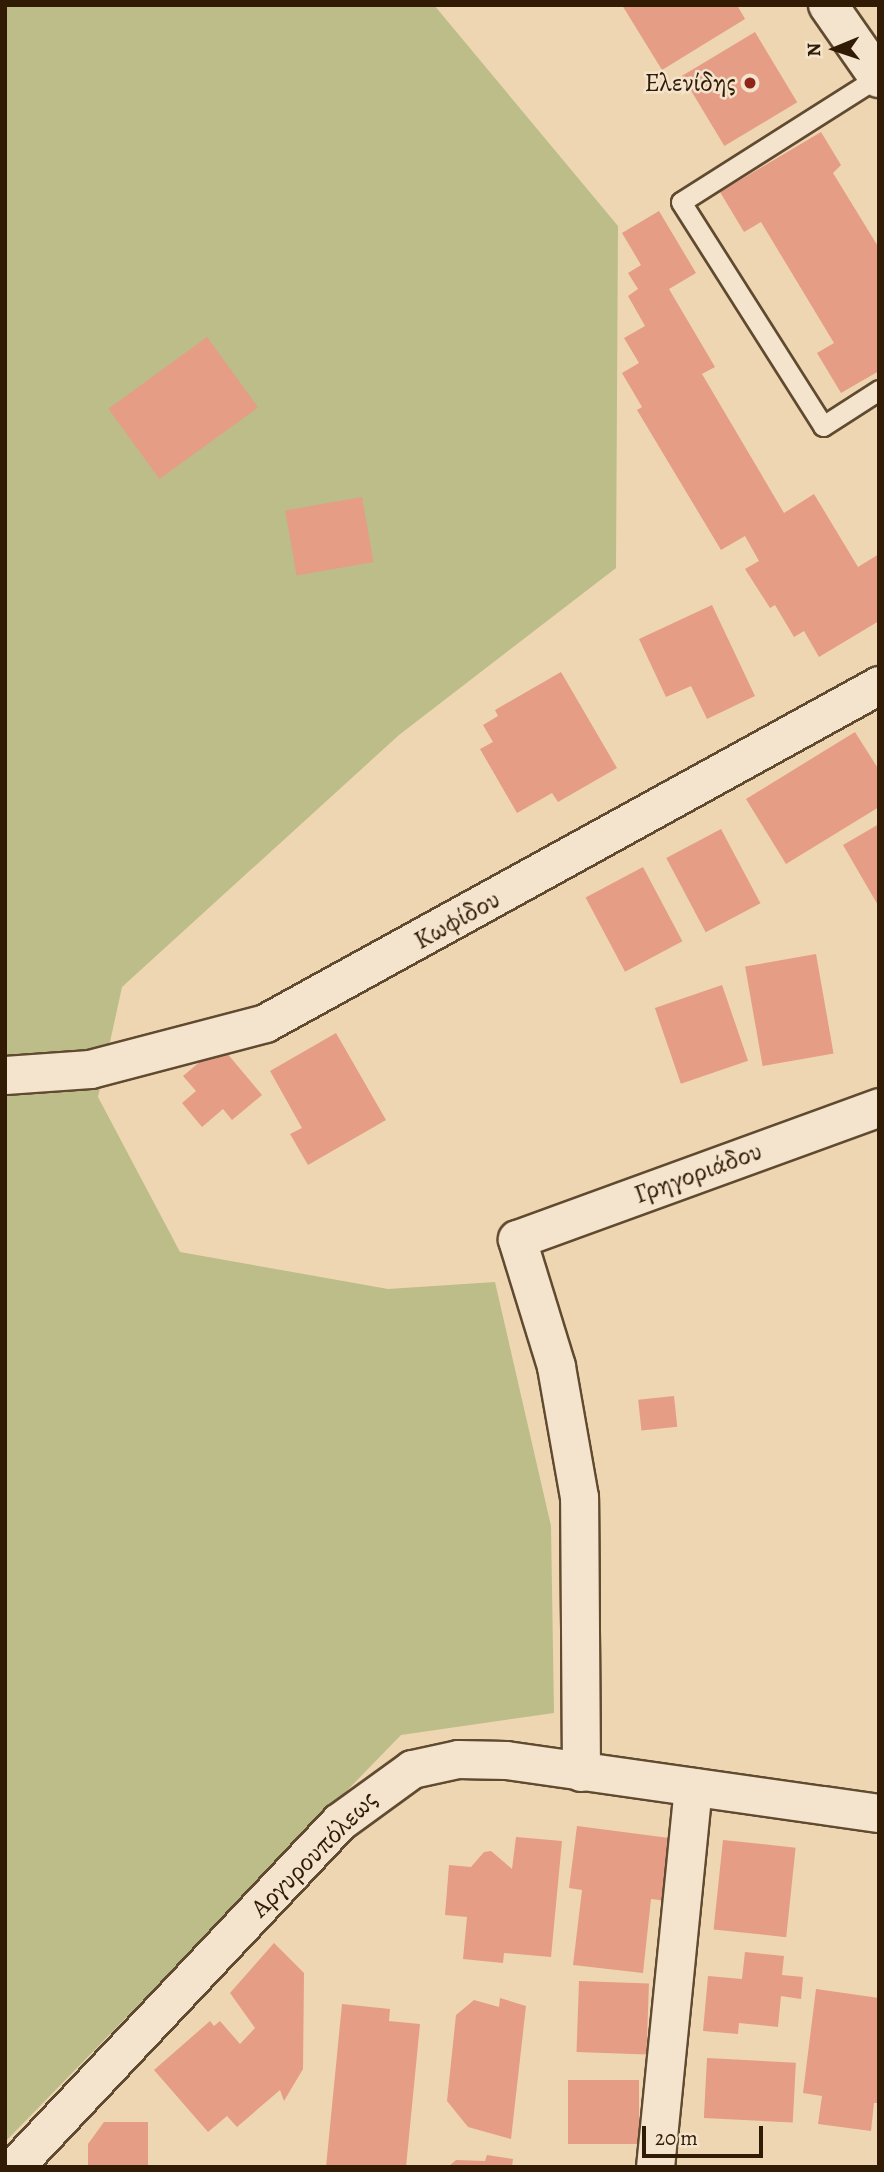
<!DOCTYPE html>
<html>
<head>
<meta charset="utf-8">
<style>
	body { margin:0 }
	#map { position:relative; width:884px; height:2172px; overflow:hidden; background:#eed6b2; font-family:Alegreya,serif }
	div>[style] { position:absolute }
	.green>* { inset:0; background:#bcbd89 }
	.building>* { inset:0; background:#e59d86; transform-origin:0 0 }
	.roads { filter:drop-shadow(2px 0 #604a30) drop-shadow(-2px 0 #604a30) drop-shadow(0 2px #604a30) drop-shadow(0 -2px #604a30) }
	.lane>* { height:19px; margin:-9.5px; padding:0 9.5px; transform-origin:9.5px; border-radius:9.5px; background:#f4e4cd }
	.street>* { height:37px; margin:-18.5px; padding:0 18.5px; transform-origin:18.5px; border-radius:18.5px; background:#f4e4cd }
	.secondary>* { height:38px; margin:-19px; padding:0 19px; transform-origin:19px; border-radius:19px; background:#f4e4cd }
	.dots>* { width:19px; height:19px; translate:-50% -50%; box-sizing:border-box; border:4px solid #f4e4cd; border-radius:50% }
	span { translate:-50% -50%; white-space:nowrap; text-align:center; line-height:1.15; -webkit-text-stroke:5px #f4e4cd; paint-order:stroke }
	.poi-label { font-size:26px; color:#311b05 }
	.right { translate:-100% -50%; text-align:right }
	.street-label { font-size:26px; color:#311b05 }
	.frame { position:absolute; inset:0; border:7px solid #311b05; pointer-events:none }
	.north { position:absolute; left:800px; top:14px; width:70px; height:70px; -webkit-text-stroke:5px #f4e4cd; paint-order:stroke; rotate:268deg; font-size:19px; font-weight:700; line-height:28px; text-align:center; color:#311b05 }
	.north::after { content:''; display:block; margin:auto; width:24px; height:32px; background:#311b05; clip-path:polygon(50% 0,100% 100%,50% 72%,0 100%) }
	.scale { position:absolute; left:642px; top:2126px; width:121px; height:32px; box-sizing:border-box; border:4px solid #311b05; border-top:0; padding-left:9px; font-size:21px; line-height:24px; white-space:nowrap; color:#311b05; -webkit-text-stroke:5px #f4e4cd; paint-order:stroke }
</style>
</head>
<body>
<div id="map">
	<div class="green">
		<div style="clip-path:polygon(5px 5px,434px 5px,618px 226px,616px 568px,399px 735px,122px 987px,98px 1097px,180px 1252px,388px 1289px,495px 1282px,551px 1526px,554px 1713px,401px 1735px,5px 2142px)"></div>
	</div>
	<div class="building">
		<div style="clip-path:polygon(622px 5px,737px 5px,745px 19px,662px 70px)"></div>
		<div style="left:755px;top:32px;width:82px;height:85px;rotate:59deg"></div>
		<div style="clip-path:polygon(821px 132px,841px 165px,833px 173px,879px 248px,879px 371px,841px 393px,817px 353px,834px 343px,761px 222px,744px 232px,720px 192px)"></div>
		<div style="clip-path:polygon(659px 211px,696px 273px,669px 289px,715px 367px,702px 374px,784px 513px,814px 494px,858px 567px,879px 554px,879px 621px,819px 657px,804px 631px,794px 637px,775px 605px,770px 608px,745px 569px,759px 561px,745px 536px,721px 550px,637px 410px,642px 407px,622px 373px,639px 363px,624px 338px,645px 326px,628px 296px,638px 289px,628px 273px,641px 265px,622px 233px)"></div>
		<div style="left:207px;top:337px;width:87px;height:122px;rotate:54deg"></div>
		<div style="left:362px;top:497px;width:66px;height:78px;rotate:80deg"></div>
		<div style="clip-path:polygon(712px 605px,755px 696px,707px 719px,691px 686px,666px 697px,639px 639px)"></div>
		<div style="clip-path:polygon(561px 672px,617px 768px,558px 802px,552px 793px,517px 813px,480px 749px,493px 742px,483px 725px,498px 716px,495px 710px)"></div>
		<div style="clip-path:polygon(855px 732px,879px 770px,879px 807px,786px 864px,746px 799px)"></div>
		<div style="clip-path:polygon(879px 824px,879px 907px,843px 845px)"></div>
		<div style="left:721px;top:829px;width:84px;height:62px;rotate:62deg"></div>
		<div style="left:643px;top:867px;width:84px;height:65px;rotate:62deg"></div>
		<div style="left:816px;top:954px;width:101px;height:72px;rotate:80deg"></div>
		<div style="left:722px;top:985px;width:80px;height:71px;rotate:71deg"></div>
		<div style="clip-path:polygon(336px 1033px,386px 1120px,308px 1165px,290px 1134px,302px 1128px,270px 1071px)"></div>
		<div style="clip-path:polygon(220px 1045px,262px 1095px,232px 1120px,223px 1109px,202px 1127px,182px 1103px,196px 1091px,183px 1076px)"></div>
		<div style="left:674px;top:1396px;width:31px;height:36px;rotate:84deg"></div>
		<div style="clip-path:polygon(577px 1826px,677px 1839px,669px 1901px,651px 1899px,643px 1973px,573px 1965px,582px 1890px,569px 1888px)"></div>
		<div style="clip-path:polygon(516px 1837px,562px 1841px,551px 1957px,504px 1953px,503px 1963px,463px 1959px,467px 1917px,445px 1915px,449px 1865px,471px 1867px,484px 1852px,491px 1851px,512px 1869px)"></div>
		<div style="left:723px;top:1840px;width:73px;height:90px;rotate:6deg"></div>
		<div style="clip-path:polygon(274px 1943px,304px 1973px,303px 2069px,284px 2101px,280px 2090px,237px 2127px,227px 2116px,208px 2132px,154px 2070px,210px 2021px,214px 2026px,220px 2021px,240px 2044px,255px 2028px,230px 1993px)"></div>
		<div style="clip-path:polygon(745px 1952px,784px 1956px,782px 1975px,803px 1977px,801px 1999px,781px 1996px,778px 2027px,739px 2023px,738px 2034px,703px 2031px,708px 1976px,742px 1979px)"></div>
		<div style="left:579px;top:1981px;width:70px;height:71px;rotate:2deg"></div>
		<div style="clip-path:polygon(816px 1989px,879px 1998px,879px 2103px,874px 2103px,871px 2131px,818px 2124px,822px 2096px,803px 2093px)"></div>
		<div style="clip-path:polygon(500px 1998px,526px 2006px,511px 2139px,468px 2127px,447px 2101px,456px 2015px,474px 2000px,499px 2007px)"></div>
		<div style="clip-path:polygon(342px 2004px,390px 2009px,389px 2021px,420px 2024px,406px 2167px,326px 2167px)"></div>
		<div style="left:707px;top:2058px;width:89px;height:60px;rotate:3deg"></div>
		<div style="left:568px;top:2080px;width:71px;height:64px"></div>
		<div style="clip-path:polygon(104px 2122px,148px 2122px,148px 2167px,88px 2167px,88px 2144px)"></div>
		<div style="clip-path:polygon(487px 2155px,513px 2159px,512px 2167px,448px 2167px,456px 2160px,485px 2161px)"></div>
	</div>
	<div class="roads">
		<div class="lane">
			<div style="left:878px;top:77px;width:233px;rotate:147.6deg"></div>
			<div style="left:681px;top:202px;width:265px;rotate:57.6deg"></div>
			<div style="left:823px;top:426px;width:67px;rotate:-32.7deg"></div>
		</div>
		<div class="street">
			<div style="left:5px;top:1075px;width:85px;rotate:-4deg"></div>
			<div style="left:90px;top:1069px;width:181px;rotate:-14.7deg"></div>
			<div style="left:265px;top:1023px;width:701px;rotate:-28.83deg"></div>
			<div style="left:581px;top:1772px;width:275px;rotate:-90.4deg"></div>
			<div style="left:579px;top:1497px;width:133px;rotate:-100deg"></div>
			<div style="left:556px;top:1366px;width:133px;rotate:-107.1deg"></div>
			<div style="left:517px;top:1239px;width:385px;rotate:-20deg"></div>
			<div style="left:14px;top:2167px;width:474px;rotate:-46.7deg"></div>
			<div style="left:339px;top:1822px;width:90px;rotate:-36deg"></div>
			<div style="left:412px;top:1769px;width:47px;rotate:-12.3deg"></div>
			<div style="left:458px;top:1759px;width:48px;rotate:1.2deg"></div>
			<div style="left:506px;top:1760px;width:377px;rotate:8.1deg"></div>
			<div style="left:655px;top:2167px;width:382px;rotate:-84.3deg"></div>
		</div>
		<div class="secondary">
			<div style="left:828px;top:5px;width:89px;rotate:55.1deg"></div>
		</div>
	</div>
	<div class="dots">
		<div style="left:750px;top:83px;background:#8f2418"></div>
	</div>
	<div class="poi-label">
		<span class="right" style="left:736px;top:83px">Ελενίδης</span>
	</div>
	<div class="street-label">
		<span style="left:457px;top:920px;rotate:-29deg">Κωφίδου</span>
		<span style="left:698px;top:1173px;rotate:-20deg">Γρηγοριάδου</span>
		<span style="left:314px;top:1854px;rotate:-45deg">Αργυρουπόλεως</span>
	</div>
	<div class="frame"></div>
	<div class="north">N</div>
	<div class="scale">20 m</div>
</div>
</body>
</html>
